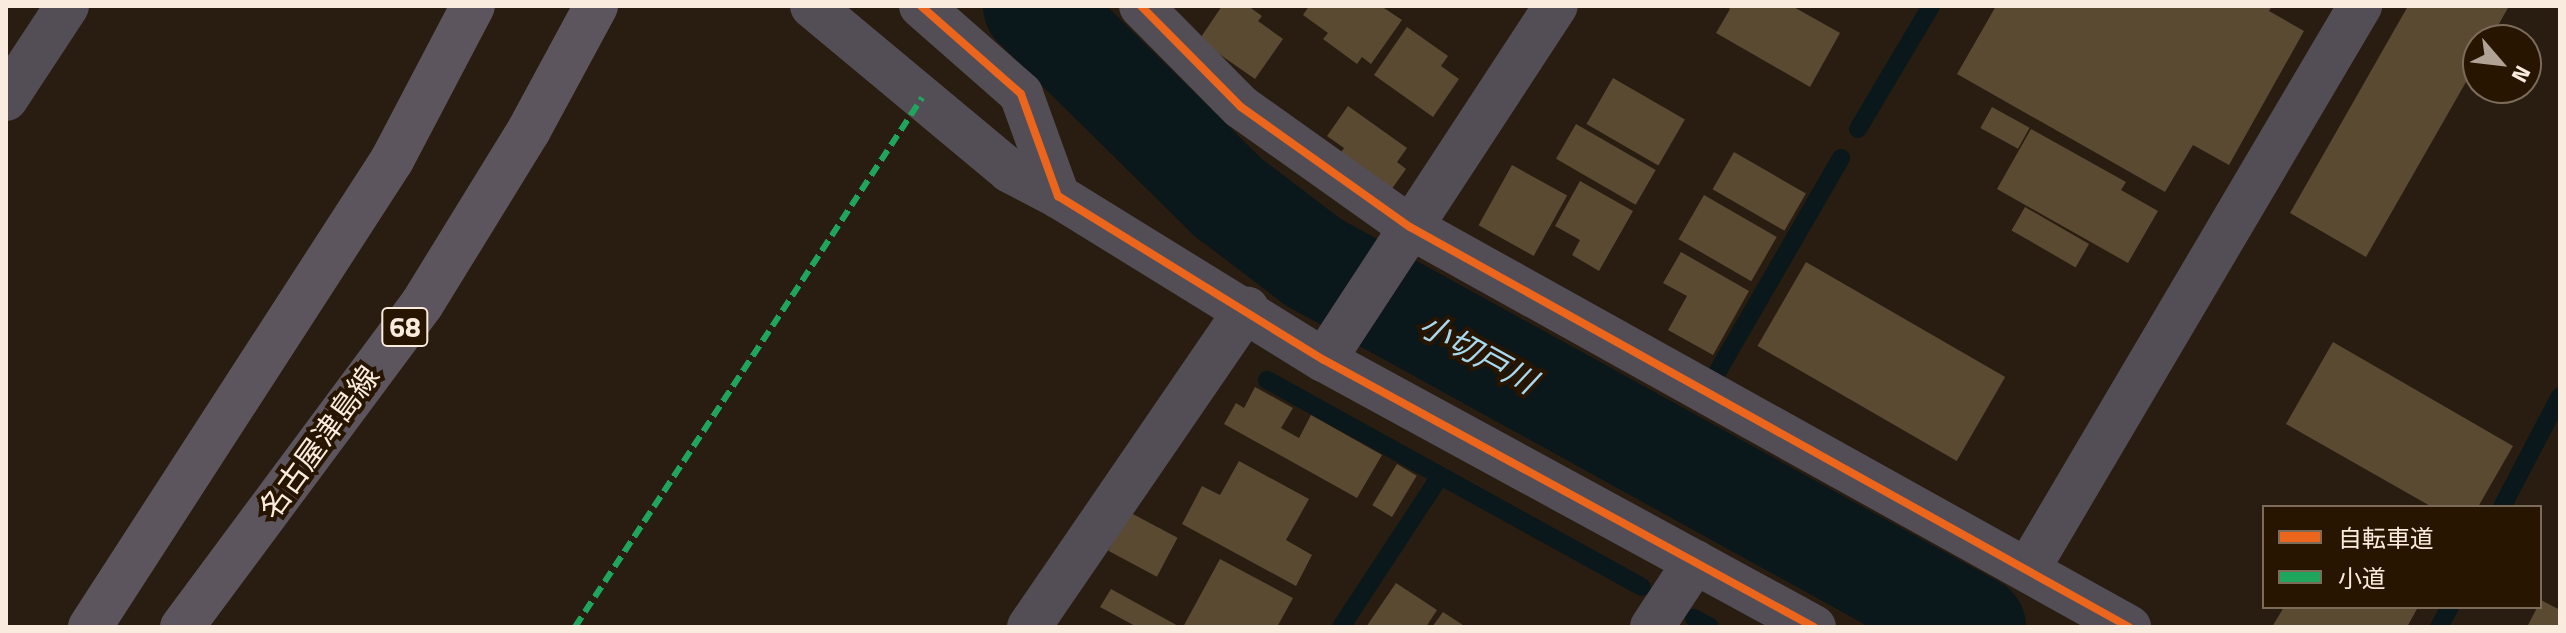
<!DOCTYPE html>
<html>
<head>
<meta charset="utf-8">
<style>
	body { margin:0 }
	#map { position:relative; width:2566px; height:633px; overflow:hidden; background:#281d10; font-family:"Titillium Web","Noto Sans JP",sans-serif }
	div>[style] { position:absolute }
	.stream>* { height:18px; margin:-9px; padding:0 9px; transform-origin:9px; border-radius:9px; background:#0a171b }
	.river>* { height:102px; margin:-51px; padding:0 51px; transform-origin:51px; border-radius:51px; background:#0a171b }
	.building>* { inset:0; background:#5b4a32; transform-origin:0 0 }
	.minor>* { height:44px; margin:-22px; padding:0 22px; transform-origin:22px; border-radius:22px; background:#534e56 }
	.primary>* { height:44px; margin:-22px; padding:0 22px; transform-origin:22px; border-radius:22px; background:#5d555d }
	.quiet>* { height:6px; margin-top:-3px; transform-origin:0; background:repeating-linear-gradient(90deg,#20a55d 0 12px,transparent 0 18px) }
	.cycleway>* { height:8px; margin:-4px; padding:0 4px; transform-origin:4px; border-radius:4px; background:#eb651d }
	span { translate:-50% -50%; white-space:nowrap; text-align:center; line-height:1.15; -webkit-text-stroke:8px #281500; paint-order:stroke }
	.shield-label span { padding:2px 6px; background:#281500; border:2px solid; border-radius:6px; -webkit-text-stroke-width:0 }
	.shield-label { font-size:28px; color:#f9ebdd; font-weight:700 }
	.street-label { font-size:30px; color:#f9ebdd }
	.water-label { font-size:32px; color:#a6d9f0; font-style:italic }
	.frame { position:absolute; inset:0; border:8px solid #f9ebdd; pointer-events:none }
	.legend { position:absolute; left:2262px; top:505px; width:280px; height:104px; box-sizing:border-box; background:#281500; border:2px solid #7c6b58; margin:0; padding:10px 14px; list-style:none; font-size:24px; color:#f9ebdd }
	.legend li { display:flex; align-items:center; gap:16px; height:40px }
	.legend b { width:40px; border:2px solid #7c6b58 }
	.north { position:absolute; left:2462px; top:24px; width:80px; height:80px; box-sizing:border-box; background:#281500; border:2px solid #7c6b58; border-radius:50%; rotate:118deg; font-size:22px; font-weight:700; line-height:32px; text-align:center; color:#f9ebdd }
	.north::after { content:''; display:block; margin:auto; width:28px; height:36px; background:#b0a395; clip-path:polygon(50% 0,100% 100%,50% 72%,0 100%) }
</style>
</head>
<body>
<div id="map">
	<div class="stream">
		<div style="left:1858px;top:129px;width:143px;rotate:-59.3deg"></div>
		<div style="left:1718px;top:371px;width:246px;rotate:-60deg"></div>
		<div style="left:1267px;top:380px;width:428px;rotate:28.9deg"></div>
		<div style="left:1669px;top:458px;width:28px;rotate:-63deg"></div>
		<div style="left:2502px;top:507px;width:125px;rotate:-62.4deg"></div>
		<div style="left:1694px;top:618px;width:18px;rotate:29deg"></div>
		<div style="left:1341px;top:627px;width:181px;rotate:-56.7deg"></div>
		<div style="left:2439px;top:627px;width:23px;rotate:-61deg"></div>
	</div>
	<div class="river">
		<div style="left:1034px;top:6px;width:274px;rotate:44.6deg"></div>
		<div style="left:1229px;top:198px;width:106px;rotate:37.3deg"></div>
		<div style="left:1313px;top:262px;width:756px;rotate:28.87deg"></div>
	</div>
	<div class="building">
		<div style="clip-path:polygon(1222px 6px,1248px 6px,1262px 16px,1258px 21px,1283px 39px,1255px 79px,1199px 40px)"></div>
		<div style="clip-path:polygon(1309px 6px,1381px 6px,1402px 20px,1371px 64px,1362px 57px,1357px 64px,1323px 39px,1328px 33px,1303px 15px)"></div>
		<div style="clip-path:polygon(1725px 6px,1792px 6px,1840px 33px,1810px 87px,1716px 33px,1730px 9px)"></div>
		<div style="clip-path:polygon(1996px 6px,2272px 6px,2269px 11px,2304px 31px,2229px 165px,2193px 145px,2165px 192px,1957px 74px)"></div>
		<div style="clip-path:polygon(2408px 6px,2509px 6px,2490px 40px,2478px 40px,2478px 61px,2366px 257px,2290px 213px)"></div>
		<div style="clip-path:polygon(1407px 27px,1448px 56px,1441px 66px,1459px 79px,1433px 117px,1374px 75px)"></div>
		<div style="left:1613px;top:78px;width:83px;height:53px;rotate:30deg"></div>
		<div style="clip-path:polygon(1348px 106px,1407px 148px,1397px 162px,1406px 169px,1386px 197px,1335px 161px,1344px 148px,1327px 136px)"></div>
		<div style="left:1992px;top:107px;width:43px;height:24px;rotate:29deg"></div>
		<div style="left:1576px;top:124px;width:92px;height:40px;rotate:30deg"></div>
		<div style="clip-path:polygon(2031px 129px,2126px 182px,2121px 190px,2158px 211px,2128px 263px,1997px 189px)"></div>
		<div style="left:1734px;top:152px;width:83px;height:43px;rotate:30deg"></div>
		<div style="left:1512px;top:165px;width:63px;height:69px;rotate:29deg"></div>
		<div style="clip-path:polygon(1580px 181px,1633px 211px,1599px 271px,1572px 255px,1580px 240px,1555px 226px)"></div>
		<div style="left:1704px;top:195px;width:84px;height:51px;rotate:30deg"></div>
		<div style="left:2025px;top:207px;width:74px;height:27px;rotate:30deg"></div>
		<div style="clip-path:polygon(1681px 252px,1749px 291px,1713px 355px,1668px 330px,1687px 296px,1663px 283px)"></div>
		<div style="left:1806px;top:262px;width:230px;height:97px;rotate:30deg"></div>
		<div style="clip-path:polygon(2333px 342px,2513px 446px,2478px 507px,2432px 507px,2286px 424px)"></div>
		<div style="clip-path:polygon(1255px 387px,1293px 408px,1281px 428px,1299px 438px,1311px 415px,1382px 455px,1357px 498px,1224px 424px,1236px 403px,1244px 408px)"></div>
		<div style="clip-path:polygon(1239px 461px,1309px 499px,1286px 540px,1312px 555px,1296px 586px,1182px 524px,1202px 486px,1220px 495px)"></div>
		<div style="left:1397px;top:464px;width:23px;height:48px;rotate:31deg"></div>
		<div style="left:1129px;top:512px;width:55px;height:44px;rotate:28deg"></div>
		<div style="clip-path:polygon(1220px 559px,1293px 598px,1277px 627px,1183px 627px)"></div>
		<div style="clip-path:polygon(1396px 583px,1437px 610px,1426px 627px,1366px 627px)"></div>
		<div style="clip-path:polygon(1111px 589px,1180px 627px,1137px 627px,1100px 607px)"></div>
		<div style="clip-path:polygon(2541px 600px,2560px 610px,2560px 627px,2527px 627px)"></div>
		<div style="clip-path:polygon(2284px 607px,2418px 607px,2407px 627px,2272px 627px)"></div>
		<div style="clip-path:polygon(1443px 612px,1466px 627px,1432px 627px)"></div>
	</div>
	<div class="minor">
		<div style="left:812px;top:6px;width:258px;rotate:39.8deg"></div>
		<div style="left:1010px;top:171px;width:54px;rotate:27.5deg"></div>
		<div style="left:921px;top:6px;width:133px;rotate:41.3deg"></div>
		<div style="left:1021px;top:94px;width:109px;rotate:70.1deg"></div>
		<div style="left:1058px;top:196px;width:312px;rotate:31.7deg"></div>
		<div style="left:1324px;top:360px;width:558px;rotate:28.59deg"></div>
		<div style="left:1141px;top:6px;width:142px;rotate:45.3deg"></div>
		<div style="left:1241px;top:107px;width:207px;rotate:35.4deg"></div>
		<div style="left:1410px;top:227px;width:823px;rotate:29.09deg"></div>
		<div style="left:6px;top:99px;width:111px;rotate:-56.7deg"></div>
		<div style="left:1324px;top:360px;width:423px;rotate:-56.8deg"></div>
		<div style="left:2028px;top:569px;width:654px;rotate:-59.47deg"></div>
		<div style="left:1029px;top:627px;width:386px;rotate:-55.6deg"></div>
		<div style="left:1652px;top:627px;width:78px;rotate:-56.5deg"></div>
	</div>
	<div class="primary">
		<div style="left:90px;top:627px;width:556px;rotate:-57.11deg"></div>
		<div style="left:392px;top:160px;width:174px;rotate:-62.3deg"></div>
		<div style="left:182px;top:627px;width:402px;rotate:-53.4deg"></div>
		<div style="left:422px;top:304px;width:204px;rotate:-58.4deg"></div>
		<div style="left:529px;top:130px;width:141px;rotate:-61.6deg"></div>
	</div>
	<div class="quiet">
		<div style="left:575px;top:627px;width:633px;rotate:-56.74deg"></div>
	</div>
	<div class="cycleway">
		<div style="left:921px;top:6px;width:133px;rotate:41.3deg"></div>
		<div style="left:1021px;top:94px;width:109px;rotate:70.1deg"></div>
		<div style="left:1058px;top:196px;width:312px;rotate:31.7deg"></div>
		<div style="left:1324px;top:360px;width:558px;rotate:28.59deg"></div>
		<div style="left:1141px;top:6px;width:142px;rotate:45.3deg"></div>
		<div style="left:1241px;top:107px;width:207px;rotate:35.4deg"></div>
		<div style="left:1410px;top:227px;width:823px;rotate:29.09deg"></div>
	</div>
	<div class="shield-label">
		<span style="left:405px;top:327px">68</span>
	</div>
	<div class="street-label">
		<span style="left:319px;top:442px;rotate:-54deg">名古屋津島線</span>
	</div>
	<div class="water-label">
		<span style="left:1478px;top:353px;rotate:29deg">小切戸川</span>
	</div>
	<div class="frame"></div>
	<ul class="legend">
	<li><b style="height:10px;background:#eb651d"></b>自転車道</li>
	<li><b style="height:10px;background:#20a55d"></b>小道</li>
	</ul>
	<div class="north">N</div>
</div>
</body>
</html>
